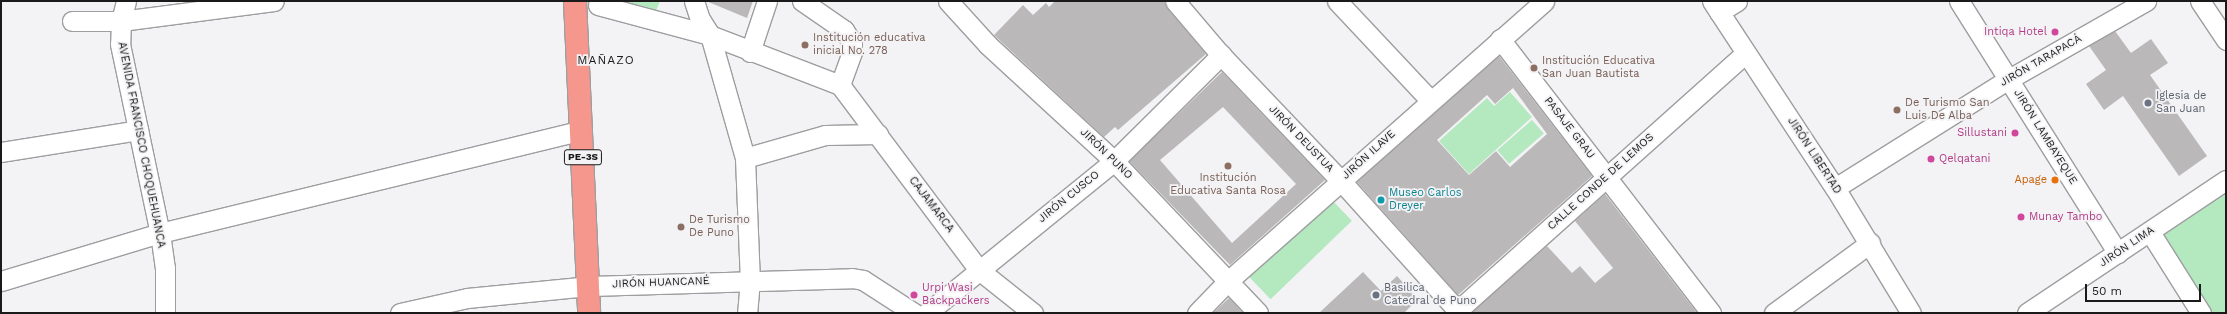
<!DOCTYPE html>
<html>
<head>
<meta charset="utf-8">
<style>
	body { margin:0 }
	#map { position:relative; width:2227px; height:314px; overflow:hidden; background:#f3f3f6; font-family:"Work Sans",sans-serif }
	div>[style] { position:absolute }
	.green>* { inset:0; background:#b4e8bf; transform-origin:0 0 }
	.building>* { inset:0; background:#bab8b9 }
	.roads { filter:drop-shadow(1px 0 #9e9ea0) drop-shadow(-1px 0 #9e9ea0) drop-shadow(0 1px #9e9ea0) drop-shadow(0 -1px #9e9ea0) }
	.minor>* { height:19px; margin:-9.5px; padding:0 9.5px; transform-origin:9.5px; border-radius:9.5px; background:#fff }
	.highway>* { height:22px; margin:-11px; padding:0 11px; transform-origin:11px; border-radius:11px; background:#f6978d }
	.dots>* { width:11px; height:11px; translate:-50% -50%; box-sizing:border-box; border:2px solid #f3f3f6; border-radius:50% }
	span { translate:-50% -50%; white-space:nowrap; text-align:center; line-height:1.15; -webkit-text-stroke:3.5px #f3f3f6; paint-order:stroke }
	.shield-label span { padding:1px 3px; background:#f3f3f6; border:1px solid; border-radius:3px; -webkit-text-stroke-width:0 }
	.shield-label { font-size:10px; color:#1a1a1a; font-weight:700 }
	.hotel-label { font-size:11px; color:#b23c85 }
	.right { translate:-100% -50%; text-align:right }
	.left { translate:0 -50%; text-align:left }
	.education-label { font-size:11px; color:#785e54 }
	.street-label { font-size:11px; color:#1a1a1a }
	.worship-label { font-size:11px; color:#5b616d }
	.food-label { font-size:11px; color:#c56008 }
	.culture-label { font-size:11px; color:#0d838f }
	.neighbourhood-label { font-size:12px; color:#1a1a1a; letter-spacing:1px }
	.frame { position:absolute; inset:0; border:2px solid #1a1a1a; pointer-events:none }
	.scale { position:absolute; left:2085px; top:284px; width:116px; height:18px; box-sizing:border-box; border:2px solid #1a1a1a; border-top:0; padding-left:5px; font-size:12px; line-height:14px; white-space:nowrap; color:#1a1a1a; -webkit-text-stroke:3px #f3f3f6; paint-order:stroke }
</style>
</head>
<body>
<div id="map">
	<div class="green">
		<div style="clip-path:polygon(606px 1px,660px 1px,652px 21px)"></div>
		<div style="clip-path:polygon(1510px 92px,1532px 117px,1469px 174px,1439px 141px,1487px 98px,1494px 106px)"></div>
		<div style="left:1532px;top:120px;width:18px;height:46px;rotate:49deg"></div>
		<div style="clip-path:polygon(2226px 192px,2226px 313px,2208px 313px,2160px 235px)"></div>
		<div style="left:1329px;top:197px;width:33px;height:113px;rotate:46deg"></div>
	</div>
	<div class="building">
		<div style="clip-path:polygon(706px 1px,753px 1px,747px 18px)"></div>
		<div style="clip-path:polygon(1055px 1px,1164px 1px,1167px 8px,1206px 54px,1118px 130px,1115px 127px,1104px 137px,994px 35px,1023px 5px,1033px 15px,1046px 3px,1049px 7px)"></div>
		<div style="clip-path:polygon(2115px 31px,2131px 53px,2151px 39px,2168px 63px,2150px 75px,2207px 156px,2179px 176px,2123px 96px,2104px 110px,2086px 84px,2106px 70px,2089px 46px)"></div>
		<div style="clip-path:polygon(evenodd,1499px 56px,1592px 176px,1458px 295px,1357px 182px,1499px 56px,1513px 88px,1547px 134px,1510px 167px,1496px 151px,1469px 175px,1437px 140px,1487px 95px,1495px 104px,1513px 88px)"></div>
		<div style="clip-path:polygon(evenodd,1222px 72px,1325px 180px,1230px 265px,1129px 161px,1222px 72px,1223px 107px,1296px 184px,1232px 243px,1160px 160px,1223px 107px)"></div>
		<div style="clip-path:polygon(1605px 194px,1697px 313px,1471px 313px,1547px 246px,1572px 273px,1580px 266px,1595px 283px,1613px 268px,1575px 221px)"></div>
		<div style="clip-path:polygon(1363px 272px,1381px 291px,1397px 276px,1418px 299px,1404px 313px,1319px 313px)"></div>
		<div style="clip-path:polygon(1229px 298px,1243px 313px,1213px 313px)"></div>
	</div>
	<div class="roads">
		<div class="minor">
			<div style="left:126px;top:1px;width:21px;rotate:104deg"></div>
			<div style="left:121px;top:21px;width:23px;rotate:92deg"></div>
			<div style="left:120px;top:44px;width:193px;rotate:78.1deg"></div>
			<div style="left:160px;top:233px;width:35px;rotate:82deg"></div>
			<div style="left:165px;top:268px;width:45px;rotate:90deg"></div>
			<div style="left:694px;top:1px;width:19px;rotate:72deg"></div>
			<div style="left:700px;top:19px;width:19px;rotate:58deg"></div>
			<div style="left:710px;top:35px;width:128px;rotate:74.1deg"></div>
			<div style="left:745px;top:158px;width:122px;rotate:87.7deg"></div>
			<div style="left:750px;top:280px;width:33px;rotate:95deg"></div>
			<div style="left:802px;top:1px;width:51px;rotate:34.6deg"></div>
			<div style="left:844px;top:30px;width:15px;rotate:58deg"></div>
			<div style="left:852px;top:43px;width:9px;rotate:90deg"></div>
			<div style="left:852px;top:52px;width:35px;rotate:110deg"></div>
			<div style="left:948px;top:1px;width:59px;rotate:47.7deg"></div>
			<div style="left:988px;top:45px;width:171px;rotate:42.6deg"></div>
			<div style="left:1114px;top:161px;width:209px;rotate:46.5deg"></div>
			<div style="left:1175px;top:1px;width:71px;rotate:49.6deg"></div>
			<div style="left:1221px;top:55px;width:174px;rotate:46.4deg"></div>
			<div style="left:1341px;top:181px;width:178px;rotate:48deg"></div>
			<div style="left:1337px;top:1px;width:137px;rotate:46.8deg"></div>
			<div style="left:1712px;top:1px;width:224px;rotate:56.7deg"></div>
			<div style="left:1835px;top:188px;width:146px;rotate:58.7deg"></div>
			<div style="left:1959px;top:1px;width:298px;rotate:57.8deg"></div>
			<div style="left:2200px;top:1px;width:47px;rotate:56.3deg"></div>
			<div style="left:598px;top:5px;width:116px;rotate:15deg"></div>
			<div style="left:710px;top:35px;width:139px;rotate:21deg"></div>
			<div style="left:840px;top:85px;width:231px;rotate:53.1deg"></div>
			<div style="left:979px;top:270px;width:69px;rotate:38.5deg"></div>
			<div style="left:1719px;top:12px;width:21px;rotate:-31deg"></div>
			<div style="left:72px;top:21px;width:49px"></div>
			<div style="left:121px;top:21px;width:154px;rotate:-7.4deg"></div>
			<div style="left:1500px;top:39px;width:346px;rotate:52.4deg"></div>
			<div style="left:750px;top:52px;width:54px;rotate:-71.6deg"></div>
			<div style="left:1px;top:152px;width:139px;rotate:-9.1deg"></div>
			<div style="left:745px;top:158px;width:83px;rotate:-16deg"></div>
			<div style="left:825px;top:135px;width:53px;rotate:-1.1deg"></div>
			<div style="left:1835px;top:188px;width:205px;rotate:-32.1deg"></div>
			<div style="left:2009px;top:79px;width:158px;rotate:-29.7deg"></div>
			<div style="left:2150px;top:232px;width:96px;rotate:57.8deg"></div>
			<div style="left:1px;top:281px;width:166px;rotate:-16.8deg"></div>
			<div style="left:160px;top:233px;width:433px;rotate:-13.7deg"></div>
			<div style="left:1457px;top:311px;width:387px;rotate:-41.8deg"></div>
			<div style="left:400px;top:313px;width:69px;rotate:-12.6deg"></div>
			<div style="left:467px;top:298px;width:124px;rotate:-5.6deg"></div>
			<div style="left:590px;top:286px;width:262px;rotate:-1.7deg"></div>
			<div style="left:852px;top:278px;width:11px;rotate:10deg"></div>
			<div style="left:863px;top:280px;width:61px;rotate:32.9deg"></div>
			<div style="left:927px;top:313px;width:241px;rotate:-39.1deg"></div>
			<div style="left:1114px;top:161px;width:151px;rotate:-44.7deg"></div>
			<div style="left:1197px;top:313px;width:45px;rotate:-45.9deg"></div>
			<div style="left:1228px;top:281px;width:422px;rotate:-41.5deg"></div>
			<div style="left:1774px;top:313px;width:119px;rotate:-36.1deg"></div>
			<div style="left:2027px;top:313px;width:239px;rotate:-33.8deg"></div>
		</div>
		<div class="highway">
			<div style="left:575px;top:1px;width:312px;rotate:87.4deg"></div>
		</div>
	</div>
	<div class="dots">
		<div style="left:2055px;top:32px;background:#d1479c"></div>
		<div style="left:805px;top:45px;background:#8d6e63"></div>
		<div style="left:1534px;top:68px;background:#8d6e63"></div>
		<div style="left:2148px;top:103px;background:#6b7280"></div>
		<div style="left:1897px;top:110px;background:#8d6e63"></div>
		<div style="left:2015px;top:133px;background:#d1479c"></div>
		<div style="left:1931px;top:159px;background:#d1479c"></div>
		<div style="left:1228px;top:166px;background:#8d6e63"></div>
		<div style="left:2055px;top:180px;background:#e8710a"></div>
		<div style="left:1381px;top:200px;background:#0f9aa8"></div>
		<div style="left:2021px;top:217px;background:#d1479c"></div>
		<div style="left:681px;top:227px;background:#8d6e63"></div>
		<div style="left:914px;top:295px;background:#d1479c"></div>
		<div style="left:1376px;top:295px;background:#6b7280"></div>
	</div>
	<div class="shield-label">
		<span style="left:583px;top:157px">PE-3S</span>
	</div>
	<div class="hotel-label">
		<span class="right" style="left:2047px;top:32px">Intiqa Hotel</span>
		<span class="right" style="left:2007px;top:133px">Sillustani</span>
		<span class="left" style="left:1939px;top:159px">Qelqatani</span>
		<span class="left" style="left:2029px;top:217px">Munay Tambo</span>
		<span class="left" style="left:922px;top:295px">Urpi Wasi<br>Backpackers</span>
	</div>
	<div class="education-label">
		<span class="left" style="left:813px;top:45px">Institución educativa<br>inicial No. 278</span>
		<span class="left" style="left:1542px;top:68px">Institución Educativa<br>San Juan Bautista</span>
		<span class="left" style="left:1905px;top:110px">De Turismo San<br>Luis De Alba</span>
		<span style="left:1228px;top:185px">Institución<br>Educativa Santa Rosa</span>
		<span class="left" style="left:689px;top:227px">De Turismo<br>De Puno</span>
	</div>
	<div class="street-label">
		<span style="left:2041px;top:61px;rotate:-30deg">JIRÓN TARAPACÁ</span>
		<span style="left:1569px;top:128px;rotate:52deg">PASAJE GRAU</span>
		<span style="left:2045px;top:137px;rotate:58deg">JIRÓN LAMBAYEQUE</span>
		<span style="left:1301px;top:139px;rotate:46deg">JIRÓN DEUSTUA</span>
		<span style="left:141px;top:145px;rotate:79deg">AVENIDA FRANCISCO CHOQUEHUANCA</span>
		<span style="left:1106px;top:154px;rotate:44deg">JIRÓN PUNO</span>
		<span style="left:1369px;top:155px;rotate:-42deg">JIRÓN ILAVE</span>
		<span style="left:1814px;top:156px;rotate:57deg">JIRÓN LIBERTAD</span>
		<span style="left:1601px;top:182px;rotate:-42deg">CALLE CONDE DE LEMOS</span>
		<span style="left:1069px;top:197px;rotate:-39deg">JIRÓN CUSCO</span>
		<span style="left:931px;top:205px;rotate:53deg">CAJAMARCA</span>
		<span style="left:2127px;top:247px;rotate:-34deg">JIRÓN LIMA</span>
		<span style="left:661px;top:283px;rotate:-2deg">JIRÓN HUANCANÉ</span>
	</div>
	<div class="worship-label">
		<span class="left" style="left:2156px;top:103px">Iglesia de<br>San Juan</span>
		<span class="left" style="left:1384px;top:295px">Basilica<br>Catedral de Puno</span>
	</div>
	<div class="food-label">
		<span class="right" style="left:2047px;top:180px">Apage</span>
	</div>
	<div class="culture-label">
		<span class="left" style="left:1389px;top:200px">Museo Carlos<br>Dreyer</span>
	</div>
	<div class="neighbourhood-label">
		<span style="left:606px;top:61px">MAÑAZO</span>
	</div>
	<div class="frame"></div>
	<div class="scale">50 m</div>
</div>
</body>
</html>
